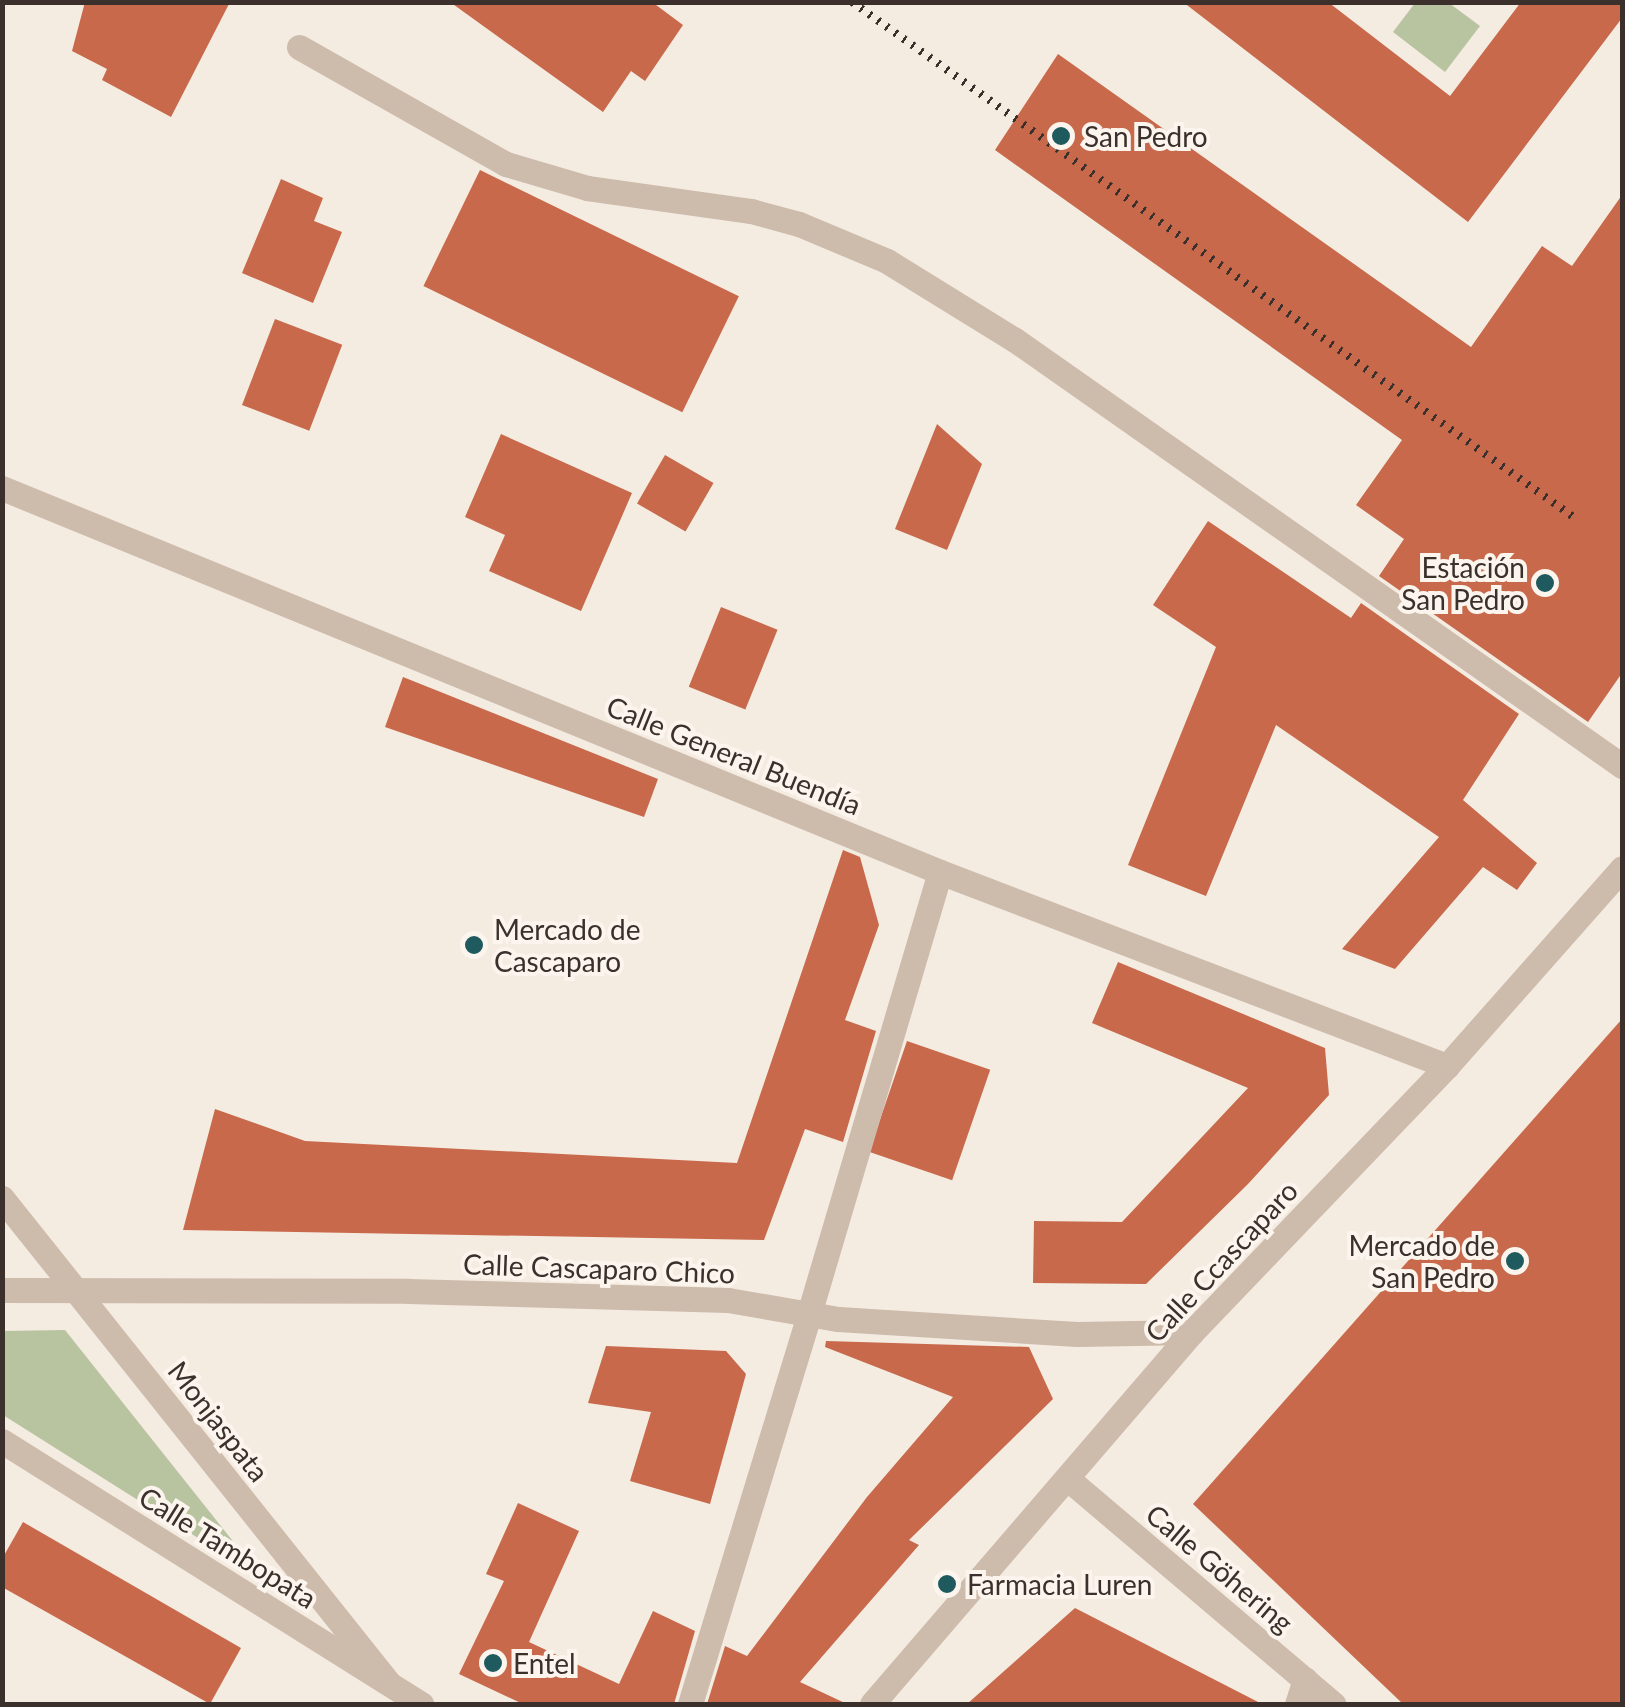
<!DOCTYPE html>
<html>
<head>
<meta charset="utf-8">
<style>
	body { margin:0 }
	#map { position:relative; width:1625px; height:1707px; overflow:hidden; background:#f4ebe1; font-family:Lato,sans-serif }
	div>[style] { position:absolute }
	.green>* { inset:0; background:#b8c4a0 }
	.building>* { inset:0; background:#c8694b; transform-origin:0 0 }
	.lane>* { height:25px; margin:-12.5px; padding:0 12.5px; transform-origin:12.5px; border-radius:12.5px; background:#cdbbac }
	.street>* { height:25px; margin:-12.5px; padding:0 12.5px; transform-origin:12.5px; border-radius:12.5px; background:#cdbbac }
	.rail>* { height:8px; margin-top:-4px; transform-origin:0; background:repeating-linear-gradient(90deg,#3b302b 0 2.5px,transparent 0 10.5px) }
	.dots>* { width:28px; height:28px; translate:-50% -50%; box-sizing:border-box; border:5px solid #fbf5ee; border-radius:50% }
	span { translate:-50% -50%; white-space:nowrap; text-align:center; line-height:1.15; -webkit-text-stroke:8px #fbf5ee; paint-order:stroke }
	.poi-label { font-size:28px; color:#3b302b }
	.left { translate:0 -50%; text-align:left }
	.right { translate:-100% -50%; text-align:right }
	.street-label { font-size:28px; color:#3b302b }
	.frame { position:absolute; inset:0; border:5px solid #3b302b; pointer-events:none }
</style>
</head>
<body>
<div id="map">
	<div class="green">
		<div style="clip-path:polygon(1415px 3px,1449px 3px,1480px 26px,1445px 72px,1393px 32px)"></div>
		<div style="clip-path:polygon(65px 1330px,263px 1579px,3px 1415px,3px 1331px)"></div>
	</div>
	<div class="building">
		<div style="clip-path:polygon(85px 2px,230px 2px,171px 117px,102px 80px,107px 69px,72px 51px)"></div>
		<div style="clip-path:polygon(450px 2px,652px 2px,683px 25px,645px 81px,631px 71px,603px 112px)"></div>
		<div style="clip-path:polygon(1183px 2px,1328px 2px,1450px 96px,1521px 2px,1622px 2px,1622px 18px,1468px 222px)"></div>
		<div style="clip-path:polygon(1058px 54px,1471px 347px,1542px 246px,1572px 266px,1622px 195px,1622px 673px,1588px 722px,1379px 576px,1404px 539px,1356px 505px,1402px 440px,995px 150px)"></div>
		<div style="left:480px;top:170px;width:288px;height:129px;rotate:26deg"></div>
		<div style="clip-path:polygon(281px 179px,323px 198px,314px 221px,342px 232px,313px 303px,242px 273px)"></div>
		<div style="left:275px;top:319px;width:72px;height:92px;rotate:21deg"></div>
		<div style="clip-path:polygon(937px 424px,982px 464px,947px 550px,895px 529px)"></div>
		<div style="clip-path:polygon(501px 434px,632px 493px,581px 611px,489px 571px,505px 535px,465px 517px)"></div>
		<div style="left:665px;top:455px;width:56px;height:56px;rotate:30deg"></div>
		<div style="clip-path:polygon(1208px 521px,1351px 618px,1361px 603px,1519px 714px,1463px 800px,1537px 863px,1517px 890px,1483px 867px,1395px 969px,1342px 949px,1439px 837px,1276px 725px,1206px 896px,1128px 865px,1216px 647px,1153px 605px)"></div>
		<div style="left:721px;top:607px;width:61px;height:86px;rotate:22deg"></div>
		<div style="clip-path:polygon(403px 677px,658px 779px,644px 817px,385px 727px)"></div>
		<div style="clip-path:polygon(843px 850px,860px 857px,879px 925px,845px 1020px,876px 1031px,843px 1142px,805px 1129px,764px 1240px,183px 1230px,215px 1109px,305px 1141px,737px 1163px)"></div>
		<div style="clip-path:polygon(1118px 962px,1325px 1048px,1329px 1095px,1248px 1184px,1146px 1284px,1033px 1283px,1034px 1221px,1122px 1222px,1248px 1088px,1092px 1023px)"></div>
		<div style="clip-path:polygon(1622px 1019px,1622px 1704px,1403px 1704px,1193px 1504px)"></div>
		<div style="left:907px;top:1041px;width:88px;height:117px;rotate:19deg"></div>
		<div style="clip-path:polygon(826px 1341px,1029px 1347px,1053px 1399px,909px 1540px,919px 1545px,800px 1682px,847px 1704px,707px 1704px,725px 1646px,747px 1656px,867px 1497px,953px 1397px,825px 1347px)"></div>
		<div style="clip-path:polygon(606px 1346px,726px 1351px,746px 1374px,710px 1504px,630px 1481px,651px 1412px,588px 1403px)"></div>
		<div style="clip-path:polygon(518px 1503px,579px 1531px,529px 1642px,619px 1684px,653px 1611px,695px 1631px,674px 1704px,523px 1704px,459px 1674px,504px 1581px,486px 1574px)"></div>
		<div style="clip-path:polygon(23px 1522px,241px 1648px,210px 1704px,2px 1587px,2px 1559px)"></div>
		<div style="clip-path:polygon(1075px 1608px,1262px 1704px,967px 1704px)"></div>
	</div>
	<div class="lane">
		<div style="left:299px;top:47px;width:238px;rotate:29.5deg"></div>
		<div style="left:506px;top:164px;width:84px;rotate:16.5deg"></div>
		<div style="left:587px;top:188px;width:166px;rotate:8deg"></div>
		<div style="left:751px;top:211px;width:50px;rotate:15.2deg"></div>
		<div style="left:799px;top:224px;width:95px;rotate:22.8deg"></div>
		<div style="left:887px;top:261px;width:150px;rotate:31.7deg"></div>
		<div style="left:1015px;top:340px;width:742px;rotate:35.06deg"></div>
		<div style="left:690px;top:1704px;width:408px;rotate:-73deg"></div>
	</div>
	<div class="street">
		<div style="left:2px;top:488px;width:1014px;rotate:22.26deg"></div>
		<div style="left:940px;top:872px;width:543px;rotate:20.94deg"></div>
		<div style="left:2px;top:1198px;width:619px;rotate:51.43deg"></div>
		<div style="left:2px;top:1290px;width:406px;rotate:0.1deg"></div>
		<div style="left:408px;top:1291px;width:320px;rotate:1.6deg"></div>
		<div style="left:728px;top:1300px;width:112px;rotate:9.8deg"></div>
		<div style="left:838px;top:1319px;width:239px;rotate:3.6deg"></div>
		<div style="left:1077px;top:1334px;width:115px;rotate:-1deg"></div>
		<div style="left:809px;top:1314px;width:461px;rotate:-73.5deg"></div>
		<div style="left:2px;top:1441px;width:495px;rotate:32.1deg"></div>
		<div style="left:1068px;top:1479px;width:348px;rotate:40.3deg"></div>
		<div style="left:872px;top:1704px;width:491px;rotate:-49.3deg"></div>
		<div style="left:1192px;top:1332px;width:368px;rotate:-46.2deg"></div>
		<div style="left:1447px;top:1066px;width:264px;rotate:-48.5deg"></div>
		<div style="left:1297px;top:1704px;width:26px;rotate:-72deg"></div>
	</div>
	<div class="rail">
		<div style="left:852px;top:2px;width:888px;rotate:35.52deg"></div>
	</div>
	<div class="dots">
		<div style="left:1061px;top:136px;background:#1f5a5e"></div>
		<div style="left:1545px;top:583px;background:#1f5a5e"></div>
		<div style="left:474px;top:945px;background:#1f5a5e"></div>
		<div style="left:1515px;top:1261px;background:#1f5a5e"></div>
		<div style="left:947px;top:1584px;background:#1f5a5e"></div>
		<div style="left:493px;top:1663px;background:#1f5a5e"></div>
	</div>
	<div class="poi-label">
		<span class="left" style="left:1084px;top:136px">San Pedro</span>
		<span class="right" style="left:1525px;top:583px">Estación<br>San Pedro</span>
		<span class="left" style="left:494px;top:945px">Mercado de<br>Cascaparo</span>
		<span class="right" style="left:1495px;top:1261px">Mercado de<br>San Pedro</span>
		<span class="left" style="left:967px;top:1584px">Farmacia Luren</span>
		<span class="left" style="left:513px;top:1663px">Entel</span>
	</div>
	<div class="street-label">
		<span style="left:734px;top:755px;rotate:22deg">Calle General Buendía</span>
		<span style="left:1221px;top:1261px;rotate:-47deg">Calle Ccascaparo</span>
		<span style="left:599px;top:1268px;rotate:2deg">Calle Cascaparo Chico</span>
		<span style="left:219px;top:1421px;rotate:52deg">Monjaspata</span>
		<span style="left:228px;top:1547px;rotate:32deg">Calle Tambopata</span>
		<span style="left:1220px;top:1568px;rotate:40deg">Calle Göhering</span>
	</div>
	<div class="frame"></div>
</div>
</body>
</html>
